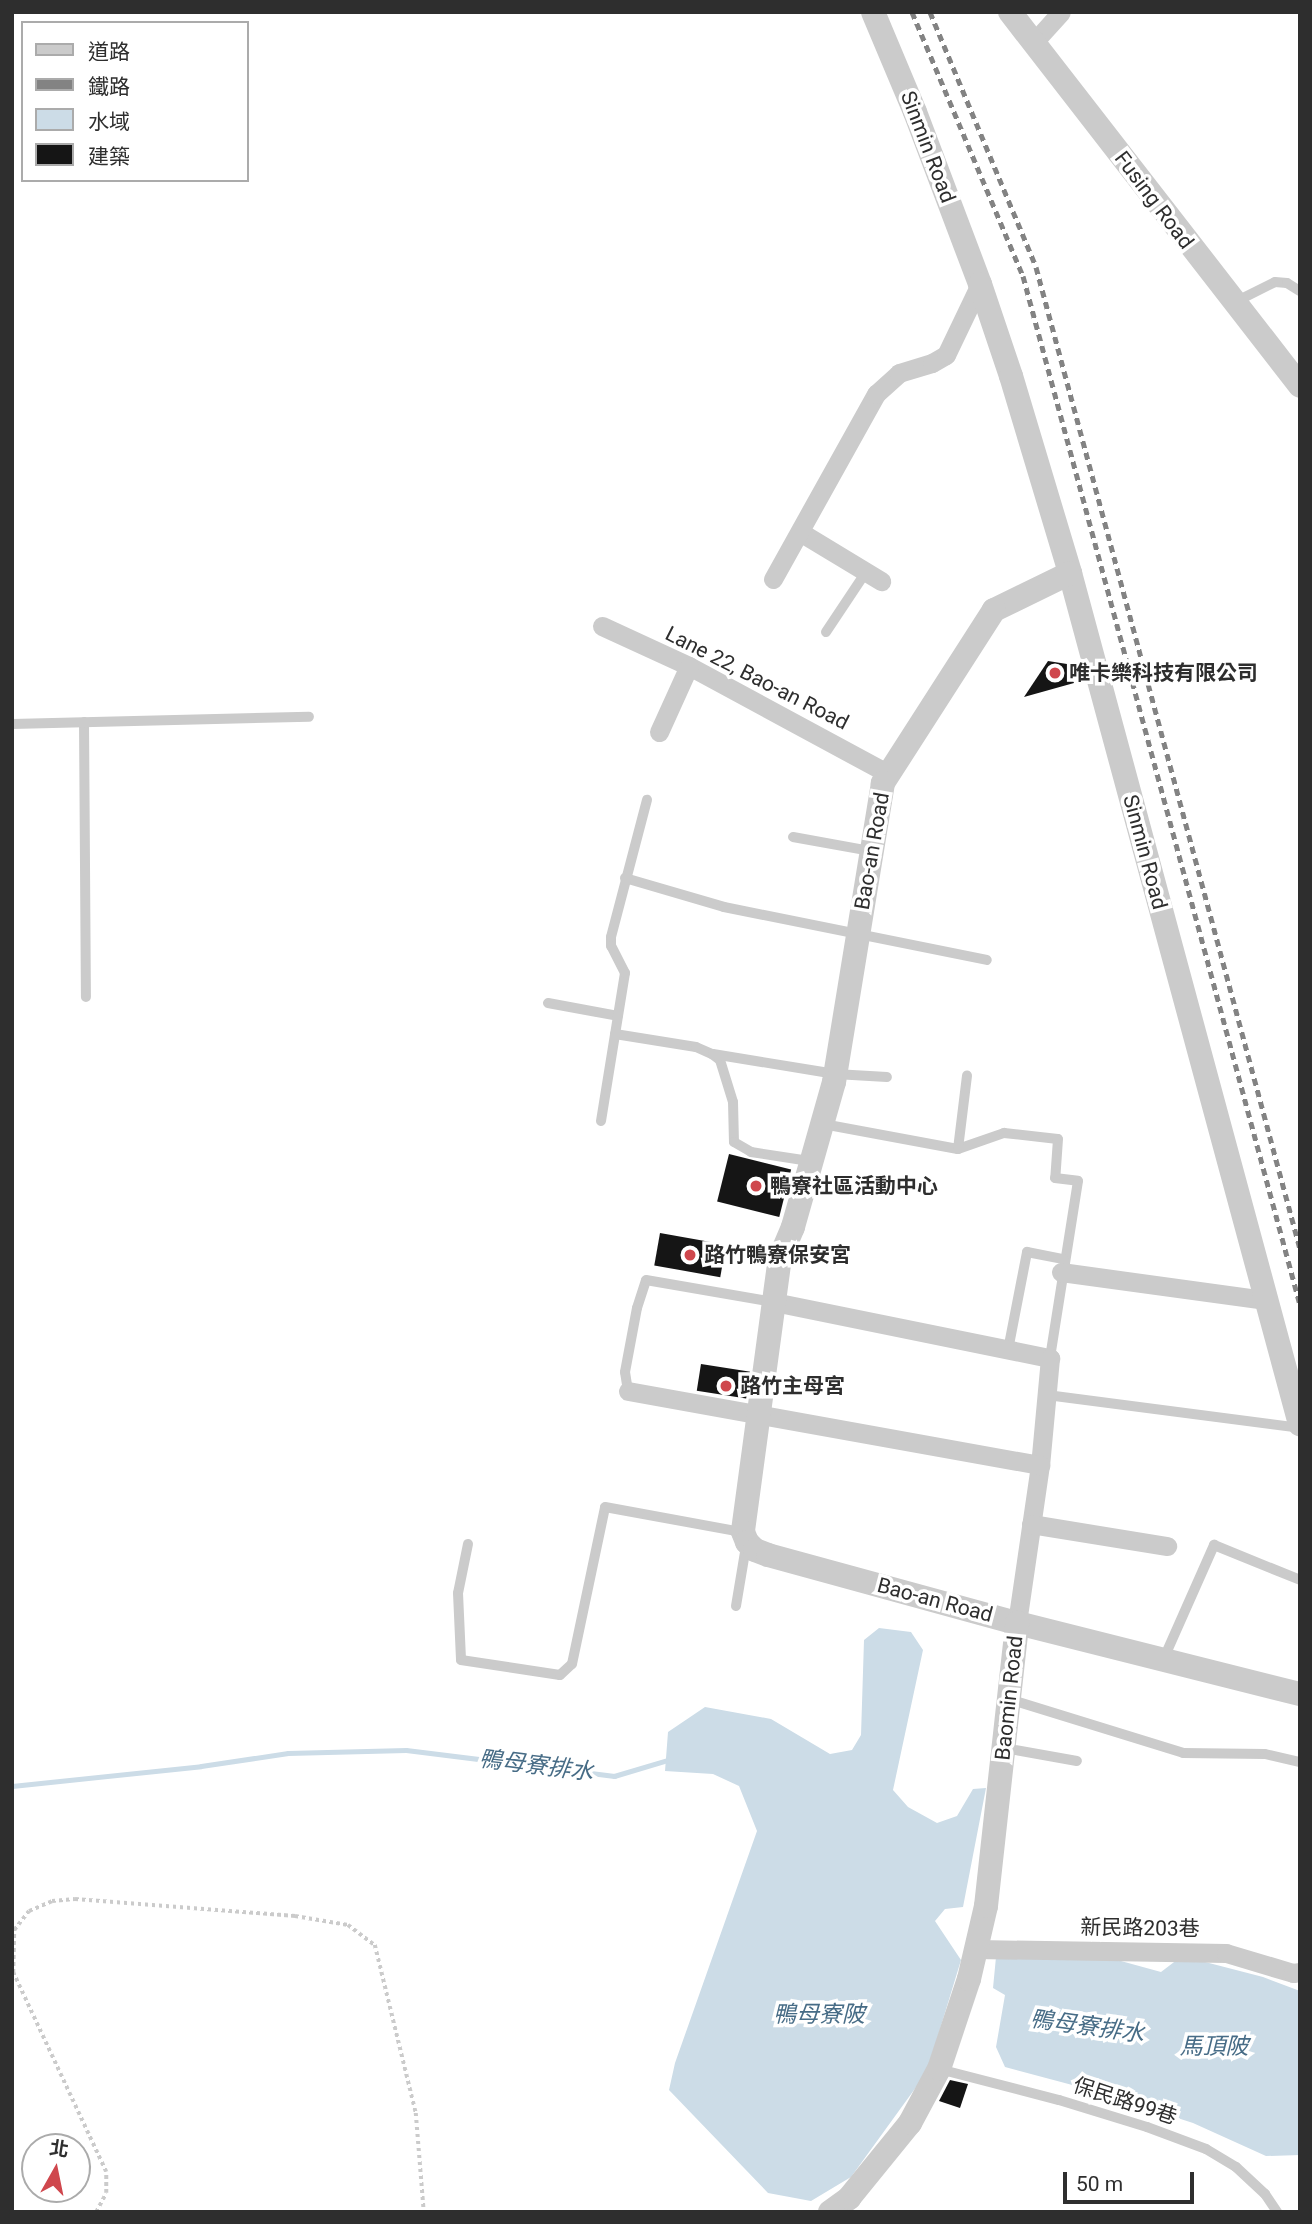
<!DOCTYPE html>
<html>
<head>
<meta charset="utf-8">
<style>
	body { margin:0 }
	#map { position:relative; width:1312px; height:2224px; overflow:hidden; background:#fff; font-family:Roboto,"Noto Sans TC",sans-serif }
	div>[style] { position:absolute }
	.water>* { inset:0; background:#ccdce7 }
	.stream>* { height:5px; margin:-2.5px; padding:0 2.5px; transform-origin:2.5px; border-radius:2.5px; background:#ccdce7 }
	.building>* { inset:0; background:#151515; transform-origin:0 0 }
	.path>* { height:3.5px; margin-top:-1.75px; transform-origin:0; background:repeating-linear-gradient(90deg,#cbcbcb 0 3.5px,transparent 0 7px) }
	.service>* { height:10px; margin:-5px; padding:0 5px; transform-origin:5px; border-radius:5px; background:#cbcbcb }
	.minor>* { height:19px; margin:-9.5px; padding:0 9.5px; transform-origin:9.5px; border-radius:9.5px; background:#cbcbcb }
	.tertiary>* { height:24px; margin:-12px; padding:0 12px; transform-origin:12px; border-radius:12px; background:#cbcbcb }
	.rail>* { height:5px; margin-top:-2.5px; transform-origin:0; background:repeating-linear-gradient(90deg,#838383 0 7px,transparent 0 12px) }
	.dots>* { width:19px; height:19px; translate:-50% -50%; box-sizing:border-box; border:4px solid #fff; border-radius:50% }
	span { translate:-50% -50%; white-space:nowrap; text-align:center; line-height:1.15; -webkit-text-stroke:7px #fff; paint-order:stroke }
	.street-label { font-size:21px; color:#2e2e2e }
	.poi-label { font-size:21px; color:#2e2e2e; font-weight:700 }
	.left { translate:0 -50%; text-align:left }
	.water-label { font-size:23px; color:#476c86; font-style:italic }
	.frame { position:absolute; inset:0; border:14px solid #2e2e2e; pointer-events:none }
	.legend { position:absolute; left:21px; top:21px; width:228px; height:161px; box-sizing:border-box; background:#fff; border:2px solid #ababab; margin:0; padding:9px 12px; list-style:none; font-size:21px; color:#2e2e2e }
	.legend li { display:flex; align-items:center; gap:14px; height:35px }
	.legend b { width:35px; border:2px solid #ababab }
	.north { position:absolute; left:21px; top:2133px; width:70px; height:70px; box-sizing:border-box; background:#fff; border:2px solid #ababab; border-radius:50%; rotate:9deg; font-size:19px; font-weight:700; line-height:28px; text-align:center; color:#2e2e2e }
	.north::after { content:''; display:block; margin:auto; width:24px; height:32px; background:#cf474d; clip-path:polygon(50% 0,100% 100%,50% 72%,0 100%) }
	.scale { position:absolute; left:1063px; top:2172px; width:131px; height:32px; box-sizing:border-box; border:4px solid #2e2e2e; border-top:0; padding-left:9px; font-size:21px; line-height:24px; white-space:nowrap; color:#2e2e2e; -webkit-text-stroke:5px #fff; paint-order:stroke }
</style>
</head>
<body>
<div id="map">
	<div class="water">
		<div style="clip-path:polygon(879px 1628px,911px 1632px,923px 1650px,893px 1790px,908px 1807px,937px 1823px,957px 1816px,973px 1789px,986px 1788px,963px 1907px,945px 1909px,935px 1921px,961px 1960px,927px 2072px,851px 2177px,811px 2201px,768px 2193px,669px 2090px,675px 2063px,757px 1831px,739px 1786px,713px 1774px,665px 1771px,668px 1732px,705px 1707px,771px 1719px,830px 1754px,852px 1750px,861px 1735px,864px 1640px)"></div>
		<div style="clip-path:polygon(1182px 1956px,1263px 1977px,1300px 1991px,1300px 2155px,1266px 2156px,1193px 2123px,1091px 2090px,1005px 2067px,996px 2047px,1005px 1995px,993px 1988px,996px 1957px,1110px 1958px,1161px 1972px)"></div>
	</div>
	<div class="stream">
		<div style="left:12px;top:1786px;width:190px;rotate:-6deg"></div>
		<div style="left:201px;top:1766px;width:88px;rotate:-8.5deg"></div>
		<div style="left:288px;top:1753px;width:118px;rotate:-1.5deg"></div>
		<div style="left:406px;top:1750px;width:210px;rotate:7.1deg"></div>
		<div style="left:614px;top:1776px;width:59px;rotate:-16.6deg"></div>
	</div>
	<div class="building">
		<div style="clip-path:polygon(1048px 661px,1067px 664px,1074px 683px,1024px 697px)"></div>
		<div style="left:729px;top:1154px;width:64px;height:49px;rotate:14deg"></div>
		<div style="left:660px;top:1233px;width:67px;height:33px;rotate:10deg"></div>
		<div style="left:701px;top:1364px;width:50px;height:27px;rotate:9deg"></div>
		<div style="clip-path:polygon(950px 2080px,968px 2084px,960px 2108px,939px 2101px)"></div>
	</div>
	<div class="path">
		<div style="left:96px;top:2212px;width:21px;rotate:-62deg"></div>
		<div style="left:106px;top:2193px;width:21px;rotate:-90deg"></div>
		<div style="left:106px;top:2172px;width:220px;rotate:-115deg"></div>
		<div style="left:13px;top:1973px;width:43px;rotate:-88.7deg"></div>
		<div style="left:14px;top:1930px;width:24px;rotate:-52deg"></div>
		<div style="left:29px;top:1911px;width:25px;rotate:-23deg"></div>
		<div style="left:52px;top:1901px;width:23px;rotate:-5deg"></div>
		<div style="left:75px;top:1899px;width:221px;rotate:4.4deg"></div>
		<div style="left:295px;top:1916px;width:54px;rotate:9.6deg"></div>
		<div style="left:348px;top:1925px;width:34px;rotate:37deg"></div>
		<div style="left:375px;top:1945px;width:173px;rotate:76.3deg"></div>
		<div style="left:416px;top:2113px;width:99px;rotate:85.4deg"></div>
	</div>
	<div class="service">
		<div style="left:1237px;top:301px;width:42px;rotate:-26.6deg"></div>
		<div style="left:1275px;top:282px;width:12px;rotate:5deg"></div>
		<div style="left:1287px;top:283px;width:15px;rotate:32deg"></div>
		<div style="left:826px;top:632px;width:72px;rotate:-56.3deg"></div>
		<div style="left:84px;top:722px;width:275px;rotate:89.6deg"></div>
		<div style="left:12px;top:724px;width:297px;rotate:-1.4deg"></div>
		<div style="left:793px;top:837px;width:78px;rotate:10.3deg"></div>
		<div style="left:625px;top:878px;width:103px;rotate:16.3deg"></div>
		<div style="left:724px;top:907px;width:268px;rotate:11.4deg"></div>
		<div style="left:548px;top:1003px;width:71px;rotate:10.5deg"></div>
		<div style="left:615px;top:1034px;width:82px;rotate:9.1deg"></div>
		<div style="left:696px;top:1047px;width:17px;rotate:24deg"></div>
		<div style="left:712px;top:1054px;width:10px;rotate:37deg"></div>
		<div style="left:720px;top:1060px;width:44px;rotate:72.8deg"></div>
		<div style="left:733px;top:1102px;width:40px;rotate:88.6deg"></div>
		<div style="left:734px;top:1142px;width:20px;rotate:30deg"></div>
		<div style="left:751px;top:1152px;width:59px;rotate:8.8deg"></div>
		<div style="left:713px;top:1054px;width:124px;rotate:9.3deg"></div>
		<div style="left:835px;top:1074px;width:52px;rotate:3.3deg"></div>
		<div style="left:601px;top:1121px;width:150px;rotate:-80.8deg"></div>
		<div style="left:625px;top:973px;width:30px;rotate:-117deg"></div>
		<div style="left:611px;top:946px;width:9px;rotate:-90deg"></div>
		<div style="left:611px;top:937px;width:142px;rotate:-75.3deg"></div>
		<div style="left:823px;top:1124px;width:137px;rotate:10.5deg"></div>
		<div style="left:958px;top:1149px;width:49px;rotate:-19.2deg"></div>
		<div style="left:1004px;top:1133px;width:54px;rotate:6.3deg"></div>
		<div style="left:1058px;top:1139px;width:39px;rotate:94deg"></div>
		<div style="left:1055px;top:1178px;width:23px;rotate:7deg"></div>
		<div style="left:1078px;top:1181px;width:179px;rotate:99deg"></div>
		<div style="left:958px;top:1149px;width:74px;rotate:-83deg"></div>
		<div style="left:1008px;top:1350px;width:100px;rotate:-79deg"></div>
		<div style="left:1027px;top:1252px;width:37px;rotate:11deg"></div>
		<div style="left:628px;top:1391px;width:19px;rotate:-99deg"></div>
		<div style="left:625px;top:1372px;width:65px;rotate:-79.4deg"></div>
		<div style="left:637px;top:1308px;width:29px;rotate:-72deg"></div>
		<div style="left:646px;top:1280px;width:130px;rotate:9.8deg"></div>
		<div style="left:1047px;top:1395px;width:255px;rotate:7.4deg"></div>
		<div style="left:468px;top:1544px;width:50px;rotate:101.5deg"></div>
		<div style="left:458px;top:1593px;width:67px;rotate:87.4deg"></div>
		<div style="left:461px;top:1660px;width:100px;rotate:8.6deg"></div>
		<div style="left:560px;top:1675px;width:16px;rotate:-43deg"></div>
		<div style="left:572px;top:1664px;width:160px;rotate:-78.1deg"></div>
		<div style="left:605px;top:1507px;width:138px;rotate:10.4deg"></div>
		<div style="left:736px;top:1606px;width:61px;rotate:-80.5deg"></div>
		<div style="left:1164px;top:1658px;width:124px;rotate:-66.1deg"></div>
		<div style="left:1214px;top:1545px;width:93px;rotate:22.1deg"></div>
		<div style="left:1009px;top:1699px;width:182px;rotate:17.2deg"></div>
		<div style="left:1183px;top:1753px;width:82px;rotate:0.7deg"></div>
		<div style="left:1265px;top:1754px;width:36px;rotate:13deg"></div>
		<div style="left:1004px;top:1748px;width:74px;rotate:10.1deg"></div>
		<div style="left:939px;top:2069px;width:124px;rotate:14.5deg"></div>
		<div style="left:1059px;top:2100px;width:92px;rotate:17.1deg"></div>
		<div style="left:1147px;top:2127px;width:63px;rotate:20.4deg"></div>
		<div style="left:1206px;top:2149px;width:35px;rotate:31deg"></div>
		<div style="left:1236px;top:2167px;width:40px;rotate:43deg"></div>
		<div style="left:1265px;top:2194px;width:22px;rotate:56deg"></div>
	</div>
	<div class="minor">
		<div style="left:1034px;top:42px;width:40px;rotate:-48deg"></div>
		<div style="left:800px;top:532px;width:95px;rotate:31.2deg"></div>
		<div style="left:773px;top:579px;width:212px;rotate:-60.9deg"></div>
		<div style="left:876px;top:394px;width:31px;rotate:-42deg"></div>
		<div style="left:899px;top:373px;width:34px;rotate:-17deg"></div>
		<div style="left:932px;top:363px;width:16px;rotate:-30deg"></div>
		<div style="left:946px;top:355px;width:79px;rotate:-64.4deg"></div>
		<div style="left:602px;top:626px;width:96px;rotate:24.7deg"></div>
		<div style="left:689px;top:666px;width:227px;rotate:28.4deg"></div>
		<div style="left:659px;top:732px;width:72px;rotate:-65.6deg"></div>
		<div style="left:1061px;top:1272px;width:207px;rotate:7.8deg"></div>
		<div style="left:774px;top:1302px;width:282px;rotate:11.5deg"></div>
		<div style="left:1050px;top:1358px;width:107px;rotate:95.3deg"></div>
		<div style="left:1040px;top:1465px;width:160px;rotate:98.3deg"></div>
		<div style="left:628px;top:1391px;width:419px;rotate:10.2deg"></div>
		<div style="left:1031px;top:1524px;width:138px;rotate:9.2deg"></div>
		<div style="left:976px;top:1949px;width:250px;rotate:0.9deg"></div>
		<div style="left:1226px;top:1953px;width:70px;rotate:16.6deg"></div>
		<div style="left:1293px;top:1973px;width:7px;rotate:-8deg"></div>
	</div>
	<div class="tertiary">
		<div style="left:873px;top:12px;width:108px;rotate:67.2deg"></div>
		<div style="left:915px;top:112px;width:184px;rotate:69.3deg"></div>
		<div style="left:980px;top:284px;width:97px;rotate:71.4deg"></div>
		<div style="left:1011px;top:376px;width:206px;rotate:73.3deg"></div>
		<div style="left:1070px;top:573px;width:882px;rotate:74.88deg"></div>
		<div style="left:1010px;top:12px;width:473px;rotate:52.2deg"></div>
		<div style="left:1070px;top:573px;width:85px;rotate:154deg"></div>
		<div style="left:994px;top:610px;width:206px;rotate:122.7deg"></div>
		<div style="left:883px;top:783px;width:303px;rotate:99.3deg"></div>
		<div style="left:834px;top:1082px;width:151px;rotate:105.8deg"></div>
		<div style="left:793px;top:1227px;width:33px;rotate:113deg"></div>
		<div style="left:780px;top:1257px;width:277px;rotate:97.7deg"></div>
		<div style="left:743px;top:1532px;width:11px;rotate:68deg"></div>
		<div style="left:747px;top:1542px;width:11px;rotate:45deg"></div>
		<div style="left:755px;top:1550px;width:14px;rotate:21deg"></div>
		<div style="left:768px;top:1555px;width:258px;rotate:15.3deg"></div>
		<div style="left:1017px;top:1623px;width:292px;rotate:14.1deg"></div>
		<div style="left:830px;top:2212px;width:24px;rotate:-36deg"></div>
		<div style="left:849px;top:2198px;width:97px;rotate:-50.9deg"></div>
		<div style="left:910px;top:2123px;width:61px;rotate:-61.8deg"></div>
		<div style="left:939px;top:2069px;width:95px;rotate:-71.6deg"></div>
		<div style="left:969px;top:1979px;width:75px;rotate:-76.9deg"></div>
		<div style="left:986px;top:1906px;width:285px;rotate:-83.7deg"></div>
	</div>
	<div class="rail">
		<div style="left:912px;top:12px;width:286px;rotate:67.2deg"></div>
		<div style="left:1023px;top:276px;width:1066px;rotate:74.93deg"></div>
		<div style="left:930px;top:12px;width:276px;rotate:67.4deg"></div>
		<div style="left:1036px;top:267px;width:1017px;rotate:74.95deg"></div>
	</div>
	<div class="dots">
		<div style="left:1055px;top:673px;background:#cf474d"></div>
		<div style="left:756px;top:1186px;background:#cf474d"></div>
		<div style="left:690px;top:1255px;background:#cf474d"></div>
		<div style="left:726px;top:1386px;background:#cf474d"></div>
	</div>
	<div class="street-label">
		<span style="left:928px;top:147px;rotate:69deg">Sinmin Road</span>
		<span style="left:1154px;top:200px;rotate:53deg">Fusing Road</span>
		<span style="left:757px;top:678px;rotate:27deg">Lane 22, Bao-an Road</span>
		<span style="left:872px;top:851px;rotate:-80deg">Bao-an Road</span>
		<span style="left:1145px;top:852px;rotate:75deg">Sinmin Road</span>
		<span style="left:935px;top:1600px;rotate:15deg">Bao-an Road</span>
		<span style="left:1009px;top:1698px;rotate:-84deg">Baomin Road</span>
		<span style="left:1140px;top:1928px;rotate:1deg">新民路203巷</span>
		<span style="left:1125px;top:2101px;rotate:18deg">保民路99巷</span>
	</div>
	<div class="poi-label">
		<span class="left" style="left:1069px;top:673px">唯卡樂科技有限公司</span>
		<span class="left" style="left:770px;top:1186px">鴨寮社區活動中心</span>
		<span class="left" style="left:704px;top:1255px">路竹鴨寮保安宮</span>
		<span class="left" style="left:740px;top:1386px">路竹主母宮</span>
	</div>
	<div class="water-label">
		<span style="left:536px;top:1766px;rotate:7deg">鴨母寮排水</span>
		<span style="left:819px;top:2015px">鴨母寮陂</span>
		<span style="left:1087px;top:2027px;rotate:8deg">鴨母寮排水</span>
		<span style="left:1214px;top:2047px">馬頂陂</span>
	</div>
	<div class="frame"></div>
	<ul class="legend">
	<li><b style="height:9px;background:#cbcbcb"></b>道路</li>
	<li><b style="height:9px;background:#838383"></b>鐵路</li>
	<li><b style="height:19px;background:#ccdce7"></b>水域</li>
	<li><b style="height:19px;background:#151515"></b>建築</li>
	</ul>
	<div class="north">北</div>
	<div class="scale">50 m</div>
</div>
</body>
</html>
